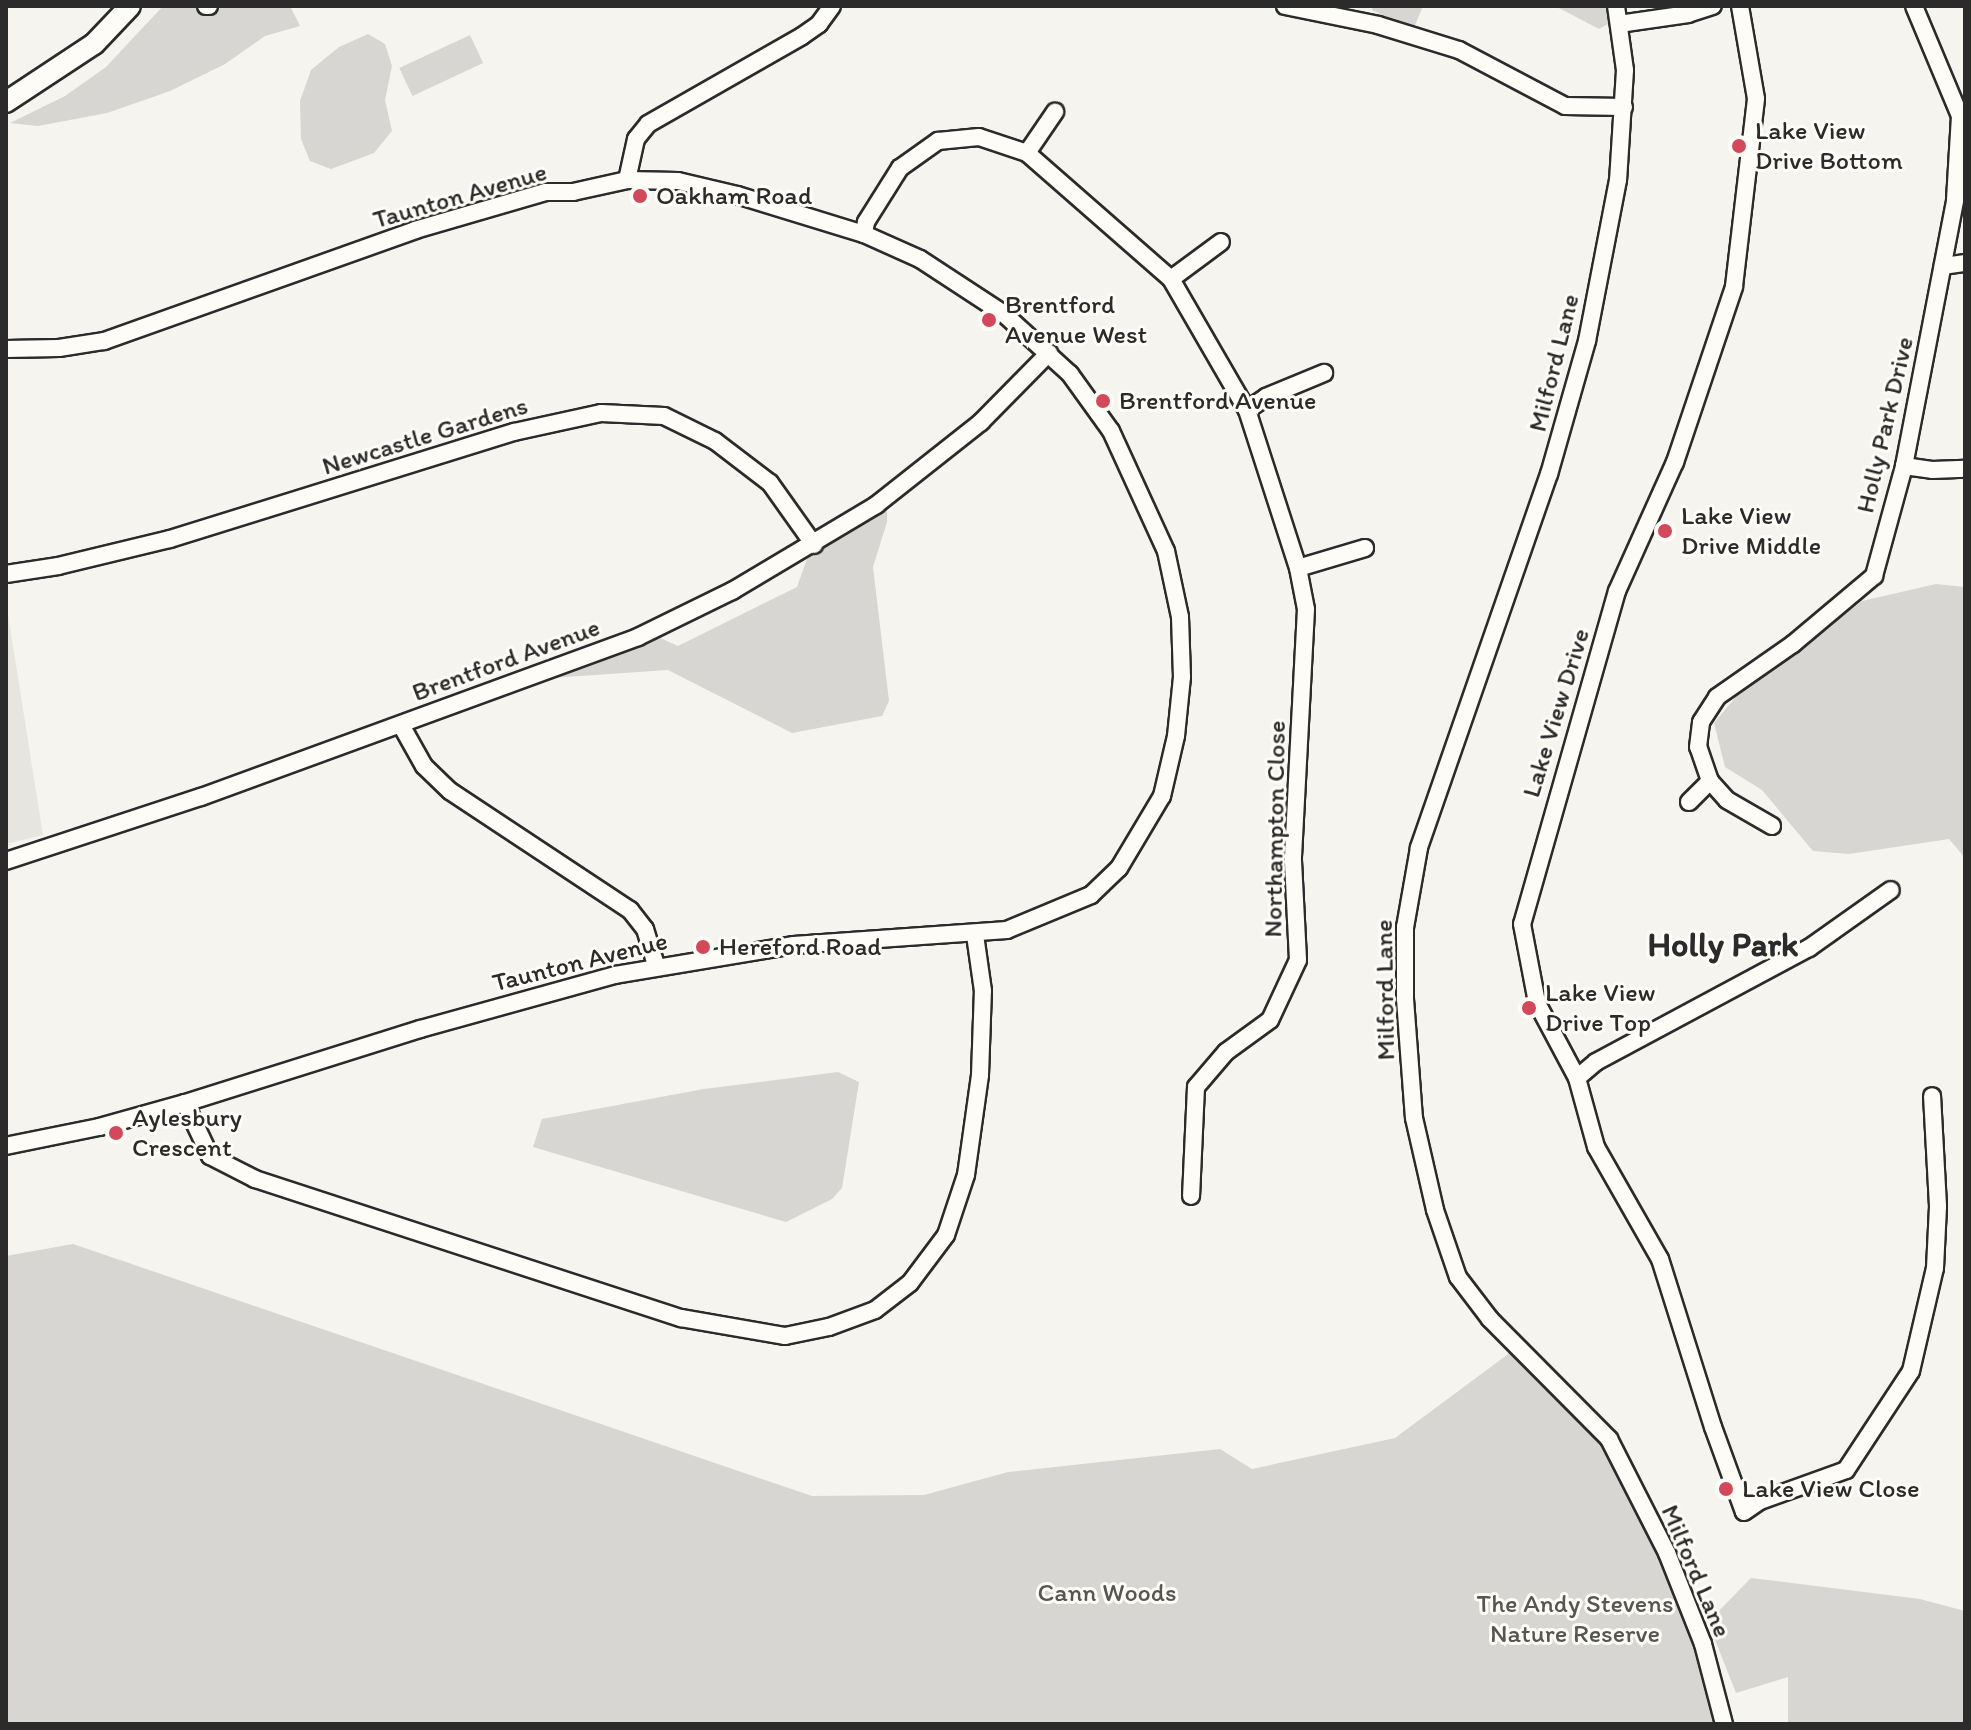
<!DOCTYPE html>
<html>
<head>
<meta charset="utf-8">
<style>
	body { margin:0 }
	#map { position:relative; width:1971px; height:1730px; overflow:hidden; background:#f5f4ef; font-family:Itim,sans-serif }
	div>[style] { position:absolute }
	.built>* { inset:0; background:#e6e5e0 }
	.green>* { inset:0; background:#d7d6d2; transform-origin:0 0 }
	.roads { filter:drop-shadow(2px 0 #2b2b2b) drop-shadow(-2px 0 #2b2b2b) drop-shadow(0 2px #2b2b2b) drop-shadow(0 -2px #2b2b2b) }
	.minor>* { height:16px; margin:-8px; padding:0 8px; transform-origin:8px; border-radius:8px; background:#fdfcf7 }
	.tertiary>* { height:20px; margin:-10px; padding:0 10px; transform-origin:10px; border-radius:10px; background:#fdfcf7 }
	.dots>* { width:22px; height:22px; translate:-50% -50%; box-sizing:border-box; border:4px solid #fdfcf7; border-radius:50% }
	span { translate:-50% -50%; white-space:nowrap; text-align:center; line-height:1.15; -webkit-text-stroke:6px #fdfcf7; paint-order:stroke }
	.poi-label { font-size:26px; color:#2b2b2b }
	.left { translate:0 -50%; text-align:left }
	.street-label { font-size:26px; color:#2b2b2b }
	.park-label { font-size:26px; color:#565655 }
	.district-label { font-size:34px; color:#2b2b2b; font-weight:700 }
	.frame { position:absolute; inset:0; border:8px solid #2b2b2b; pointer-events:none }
</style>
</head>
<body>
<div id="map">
	<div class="built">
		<div style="clip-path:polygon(6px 602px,43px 835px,6px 844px)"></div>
	</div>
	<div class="green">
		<div style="clip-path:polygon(163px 6px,197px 6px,207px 11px,229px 6px,290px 6px,300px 26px,265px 36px,225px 64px,170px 91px,107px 113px,38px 126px,10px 123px,65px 96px,106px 67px)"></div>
		<div style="clip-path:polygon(1373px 6px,1423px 6px,1413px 30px,1372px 10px)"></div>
		<div style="clip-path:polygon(1555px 6px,1610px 6px,1613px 21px,1599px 29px)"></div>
		<div style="clip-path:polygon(368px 34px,385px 44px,392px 66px,385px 100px,392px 131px,374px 153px,331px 169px,310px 161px,301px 139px,300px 101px,311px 70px,339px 47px)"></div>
		<div style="left:470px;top:35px;width:31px;height:78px;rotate:65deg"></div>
		<div style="clip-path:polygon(887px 508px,887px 522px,873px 567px,889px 701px,882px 716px,792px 733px,668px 670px,550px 678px,656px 636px,678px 646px,797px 587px,807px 559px)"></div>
		<div style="clip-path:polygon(1936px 584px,1965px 587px,1965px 858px,1949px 839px,1849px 854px,1813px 851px,1762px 790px,1725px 767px,1714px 723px,1739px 693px,1862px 601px)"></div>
		<div style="clip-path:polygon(838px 1072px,859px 1082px,842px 1188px,832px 1199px,786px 1222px,533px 1147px,542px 1119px,704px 1089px)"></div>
		<div style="clip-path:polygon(73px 1244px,812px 1496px,924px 1495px,1008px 1472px,1220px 1449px,1252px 1469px,1395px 1438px,1515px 1349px,1606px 1442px,1692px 1619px,1716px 1724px,6px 1724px,6px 1256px)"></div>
		<div style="clip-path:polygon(1751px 1578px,1920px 1599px,1965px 1611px,1965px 1724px,1788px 1724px,1788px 1677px,1736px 1693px,1708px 1622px)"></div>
	</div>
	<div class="roads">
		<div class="minor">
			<div style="left:206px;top:6px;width:3px"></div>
			<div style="left:1285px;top:6px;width:95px;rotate:11.5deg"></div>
			<div style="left:1378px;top:25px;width:85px;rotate:17.2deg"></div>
			<div style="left:1459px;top:50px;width:120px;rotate:27.8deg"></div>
			<div style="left:1565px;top:106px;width:59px;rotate:1deg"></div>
			<div style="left:1616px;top:6px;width:65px;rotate:82deg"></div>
			<div style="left:1625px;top:70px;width:110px;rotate:93.6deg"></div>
			<div style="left:1618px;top:180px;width:164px;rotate:100.9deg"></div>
			<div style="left:1587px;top:341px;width:138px;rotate:105.9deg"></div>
			<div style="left:1549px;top:474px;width:396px;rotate:109.2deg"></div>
			<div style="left:1419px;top:848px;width:80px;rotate:100deg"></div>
			<div style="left:1405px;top:927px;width:72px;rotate:90deg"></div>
			<div style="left:1405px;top:999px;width:119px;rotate:85.7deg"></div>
			<div style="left:1414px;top:1118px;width:94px;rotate:77.1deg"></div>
			<div style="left:1435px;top:1210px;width:71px;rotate:71.1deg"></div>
			<div style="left:1458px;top:1277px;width:53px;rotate:52.7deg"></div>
			<div style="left:1490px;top:1319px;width:169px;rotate:45.2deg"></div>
			<div style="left:1609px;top:1439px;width:128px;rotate:63deg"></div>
			<div style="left:1667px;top:1553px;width:98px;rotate:68.4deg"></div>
			<div style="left:1703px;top:1644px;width:83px;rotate:75.3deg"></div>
			<div style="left:1740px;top:6px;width:94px;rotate:80.2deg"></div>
			<div style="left:1756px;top:99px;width:189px;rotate:96.7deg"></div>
			<div style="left:1734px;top:287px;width:185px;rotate:108.6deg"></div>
			<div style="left:1675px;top:462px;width:141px;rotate:114.2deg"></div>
			<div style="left:1617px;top:591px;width:346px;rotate:105.9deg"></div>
			<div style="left:1522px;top:924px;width:80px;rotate:79.2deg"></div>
			<div style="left:1537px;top:1003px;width:85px;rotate:61.9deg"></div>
			<div style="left:1577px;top:1078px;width:72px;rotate:74.6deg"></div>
			<div style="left:1596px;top:1147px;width:129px;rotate:60.3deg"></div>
			<div style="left:1660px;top:1259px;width:176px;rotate:72.5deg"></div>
			<div style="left:1713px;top:1427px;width:90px;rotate:70deg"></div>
			<div style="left:1744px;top:1512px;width:19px;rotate:-35deg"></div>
			<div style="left:1760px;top:1501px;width:91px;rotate:-19.8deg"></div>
			<div style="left:1846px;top:1470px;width:118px;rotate:-56.7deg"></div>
			<div style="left:1911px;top:1371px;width:106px;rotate:-76.9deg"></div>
			<div style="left:1935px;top:1268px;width:62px;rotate:-87.2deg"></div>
			<div style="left:1938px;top:1206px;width:110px;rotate:-93.1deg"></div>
			<div style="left:1619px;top:24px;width:70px;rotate:-8.2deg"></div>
			<div style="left:1688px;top:14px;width:26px;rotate:-18deg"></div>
			<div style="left:1027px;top:153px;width:50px;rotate:-55.7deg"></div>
			<div style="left:627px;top:180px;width:42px;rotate:-77.6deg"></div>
			<div style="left:636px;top:139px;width:19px;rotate:-51deg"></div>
			<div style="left:648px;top:124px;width:177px;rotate:-29.7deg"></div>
			<div style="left:802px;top:36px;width:21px;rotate:-35deg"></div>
			<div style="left:819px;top:24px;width:22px;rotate:-54deg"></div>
			<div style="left:864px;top:234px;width:12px;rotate:-81deg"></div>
			<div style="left:866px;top:222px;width:64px;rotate:-57.8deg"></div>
			<div style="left:900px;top:168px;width:47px;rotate:-35.4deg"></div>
			<div style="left:938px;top:141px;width:41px;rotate:-5.6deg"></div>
			<div style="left:979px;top:137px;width:51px;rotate:18.4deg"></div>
			<div style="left:1027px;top:153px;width:191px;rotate:41.2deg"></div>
			<div style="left:1171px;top:279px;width:151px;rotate:59.9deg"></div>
			<div style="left:1247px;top:410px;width:166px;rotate:72.1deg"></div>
			<div style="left:1298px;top:568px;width:42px;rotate:79deg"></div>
			<div style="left:1306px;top:609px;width:252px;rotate:93deg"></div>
			<div style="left:1293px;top:861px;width:99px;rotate:87.1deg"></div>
			<div style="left:1298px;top:960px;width:66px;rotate:115deg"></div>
			<div style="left:1270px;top:1020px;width:54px;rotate:144deg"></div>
			<div style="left:1226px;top:1052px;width:46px;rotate:130.6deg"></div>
			<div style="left:1196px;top:1087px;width:109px;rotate:92.6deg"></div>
			<div style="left:1943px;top:266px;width:22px;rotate:-8deg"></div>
			<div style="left:1171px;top:279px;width:62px;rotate:-36.5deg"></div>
			<div style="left:6px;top:349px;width:53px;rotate:-1.1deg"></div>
			<div style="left:59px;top:348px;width:46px;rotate:-8.8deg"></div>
			<div style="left:104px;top:341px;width:330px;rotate:-19.6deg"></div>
			<div style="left:415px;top:230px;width:136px;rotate:-16.2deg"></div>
			<div style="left:546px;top:192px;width:27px"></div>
			<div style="left:573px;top:192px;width:55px;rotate:-12.5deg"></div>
			<div style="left:627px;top:180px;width:51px;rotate:1.1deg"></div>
			<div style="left:678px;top:181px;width:61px;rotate:13.3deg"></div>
			<div style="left:737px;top:195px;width:133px;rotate:17.1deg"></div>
			<div style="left:864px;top:234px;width:61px;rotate:24.1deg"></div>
			<div style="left:920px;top:259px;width:100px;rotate:33.2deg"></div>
			<div style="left:1004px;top:314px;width:89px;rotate:42.3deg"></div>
			<div style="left:1070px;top:374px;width:70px;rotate:54.3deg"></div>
			<div style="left:1111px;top:431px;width:132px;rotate:65.4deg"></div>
			<div style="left:1166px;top:551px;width:67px;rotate:78deg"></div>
			<div style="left:1180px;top:617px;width:60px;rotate:88.1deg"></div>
			<div style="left:1182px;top:677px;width:59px;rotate:95.8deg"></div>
			<div style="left:1176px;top:736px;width:62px;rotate:103.1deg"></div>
			<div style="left:1162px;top:796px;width:84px;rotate:120.8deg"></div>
			<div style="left:1119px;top:868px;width:39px;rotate:136deg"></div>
			<div style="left:1091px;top:895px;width:91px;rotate:157.4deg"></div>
			<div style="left:1007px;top:930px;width:214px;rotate:176deg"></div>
			<div style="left:794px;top:945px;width:181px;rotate:170.5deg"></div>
			<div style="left:615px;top:975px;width:202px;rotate:164.5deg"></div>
			<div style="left:420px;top:1029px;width:246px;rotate:162.5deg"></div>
			<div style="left:185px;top:1103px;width:89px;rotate:164.4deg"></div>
			<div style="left:99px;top:1127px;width:95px;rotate:168.5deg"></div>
			<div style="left:1247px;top:410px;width:23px;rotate:-34deg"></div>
			<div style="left:1266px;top:397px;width:63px;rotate:-22.5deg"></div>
			<div style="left:1904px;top:466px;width:28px;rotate:8deg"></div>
			<div style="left:1932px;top:470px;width:33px;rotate:-2deg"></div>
			<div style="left:1298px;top:568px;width:70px;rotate:-16.6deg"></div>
			<div style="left:6px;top:574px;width:53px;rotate:-8.7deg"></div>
			<div style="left:58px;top:566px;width:115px;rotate:-13.6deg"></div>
			<div style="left:170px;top:539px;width:360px;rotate:-17.3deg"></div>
			<div style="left:514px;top:432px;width:89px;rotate:-12.3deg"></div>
			<div style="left:601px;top:413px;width:63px;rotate:2.7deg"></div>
			<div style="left:664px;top:416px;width:57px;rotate:26.1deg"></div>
			<div style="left:715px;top:441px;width:69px;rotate:37.4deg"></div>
			<div style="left:770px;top:483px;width:76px;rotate:54.6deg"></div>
			<div style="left:401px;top:725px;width:47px;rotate:60.7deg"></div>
			<div style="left:424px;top:766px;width:36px;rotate:44deg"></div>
			<div style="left:450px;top:791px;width:216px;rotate:33.5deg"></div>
			<div style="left:630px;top:910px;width:24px;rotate:52deg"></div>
			<div style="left:645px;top:929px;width:39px;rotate:73deg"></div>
			<div style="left:1710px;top:781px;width:25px;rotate:48deg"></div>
			<div style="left:1727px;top:800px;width:52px;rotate:30deg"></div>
			<div style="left:1689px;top:802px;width:30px;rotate:-45deg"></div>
			<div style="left:1710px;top:781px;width:36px;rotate:-109deg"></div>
			<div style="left:1698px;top:747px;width:25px;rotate:-83deg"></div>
			<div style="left:1701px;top:722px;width:30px;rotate:-57deg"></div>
			<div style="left:1717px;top:697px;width:93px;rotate:-34.9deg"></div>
			<div style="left:1793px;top:644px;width:106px;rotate:-40deg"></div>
			<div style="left:1874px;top:576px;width:114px;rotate:-74.7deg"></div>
			<div style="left:1904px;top:466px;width:271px;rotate:-79.1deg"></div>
			<div style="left:1955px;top:200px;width:84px;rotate:-86.6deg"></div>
			<div style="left:1960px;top:116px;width:119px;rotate:-112.7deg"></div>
			<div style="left:6px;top:861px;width:205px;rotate:-18.2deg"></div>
			<div style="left:201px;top:797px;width:465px;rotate:-20.1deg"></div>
			<div style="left:638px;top:637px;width:105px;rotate:-26.1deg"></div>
			<div style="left:732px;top:591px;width:168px;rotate:-30.8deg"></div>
			<div style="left:876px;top:505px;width:134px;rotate:-38.3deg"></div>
			<div style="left:981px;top:422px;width:97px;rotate:-45.4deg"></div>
			<div style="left:1577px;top:1078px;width:25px;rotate:-40deg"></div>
			<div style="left:1596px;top:1062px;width:242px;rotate:-28.2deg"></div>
			<div style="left:1809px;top:948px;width:100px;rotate:-35.3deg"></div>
			<div style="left:185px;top:1103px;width:59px;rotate:64.7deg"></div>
			<div style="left:210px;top:1156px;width:51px;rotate:27.1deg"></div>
			<div style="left:255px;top:1179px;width:448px;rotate:18.1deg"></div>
			<div style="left:681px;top:1318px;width:106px;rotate:9.8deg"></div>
			<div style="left:785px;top:1336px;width:45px;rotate:-11.6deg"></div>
			<div style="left:829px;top:1327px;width:49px;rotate:-20.3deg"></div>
			<div style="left:875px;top:1310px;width:44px;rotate:-37.6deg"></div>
			<div style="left:910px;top:1283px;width:60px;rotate:-53.1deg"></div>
			<div style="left:946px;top:1235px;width:63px;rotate:-71.6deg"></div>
			<div style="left:966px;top:1175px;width:101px;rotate:-82deg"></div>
			<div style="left:980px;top:1075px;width:84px;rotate:-88deg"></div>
			<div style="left:983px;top:991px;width:57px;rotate:-98.1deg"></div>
		</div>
		<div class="tertiary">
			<div style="left:6px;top:102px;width:105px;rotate:-33.4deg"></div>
			<div style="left:94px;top:44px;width:52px;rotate:-46.5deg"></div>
		</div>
	</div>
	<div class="dots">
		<div style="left:1739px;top:146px;background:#d1495b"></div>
		<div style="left:640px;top:196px;background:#d1495b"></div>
		<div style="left:989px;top:320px;background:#d1495b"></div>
		<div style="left:1103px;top:401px;background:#d1495b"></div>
		<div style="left:1665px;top:531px;background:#d1495b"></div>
		<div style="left:703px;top:947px;background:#d1495b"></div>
		<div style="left:1529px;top:1008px;background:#d1495b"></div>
		<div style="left:116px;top:1133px;background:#d1495b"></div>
		<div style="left:1726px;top:1489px;background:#d1495b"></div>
	</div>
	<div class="poi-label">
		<span class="left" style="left:1755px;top:146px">Lake View<br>Drive Bottom</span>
		<span class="left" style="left:656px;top:196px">Oakham Road</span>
		<span class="left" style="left:1005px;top:320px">Brentford<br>Avenue West</span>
		<span class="left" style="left:1119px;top:401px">Brentford Avenue</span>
		<span class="left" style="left:1681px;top:531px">Lake View<br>Drive Middle</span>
		<span class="left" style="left:719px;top:947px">Hereford Road</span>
		<span class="left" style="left:1545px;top:1008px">Lake View<br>Drive Top</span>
		<span class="left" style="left:132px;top:1133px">Aylesbury<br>Crescent</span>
		<span class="left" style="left:1742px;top:1489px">Lake View Close</span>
	</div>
	<div class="street-label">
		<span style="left:460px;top:196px;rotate:-16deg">Taunton Avenue</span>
		<span style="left:1554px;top:363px;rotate:-76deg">Milford Lane</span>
		<span style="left:1885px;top:425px;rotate:-77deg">Holly Park Drive</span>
		<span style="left:425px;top:436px;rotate:-17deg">Newcastle Gardens</span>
		<span style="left:506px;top:660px;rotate:-20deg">Brentford Avenue</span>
		<span style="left:1556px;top:713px;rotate:-73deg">Lake View Drive</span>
		<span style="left:1275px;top:829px;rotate:-89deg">Northampton Close</span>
		<span style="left:580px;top:962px;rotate:-14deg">Taunton Avenue</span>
		<span style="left:1385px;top:990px;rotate:-91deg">Milford Lane</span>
		<span style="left:1696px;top:1571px;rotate:67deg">Milford Lane</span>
	</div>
	<div class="park-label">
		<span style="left:1107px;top:1593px">Cann Woods</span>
		<span style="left:1575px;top:1619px">The Andy Stevens<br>Nature Reserve</span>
	</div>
	<div class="district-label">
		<span style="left:1723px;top:945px">Holly Park</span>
	</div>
	<div class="frame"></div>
</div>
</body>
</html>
